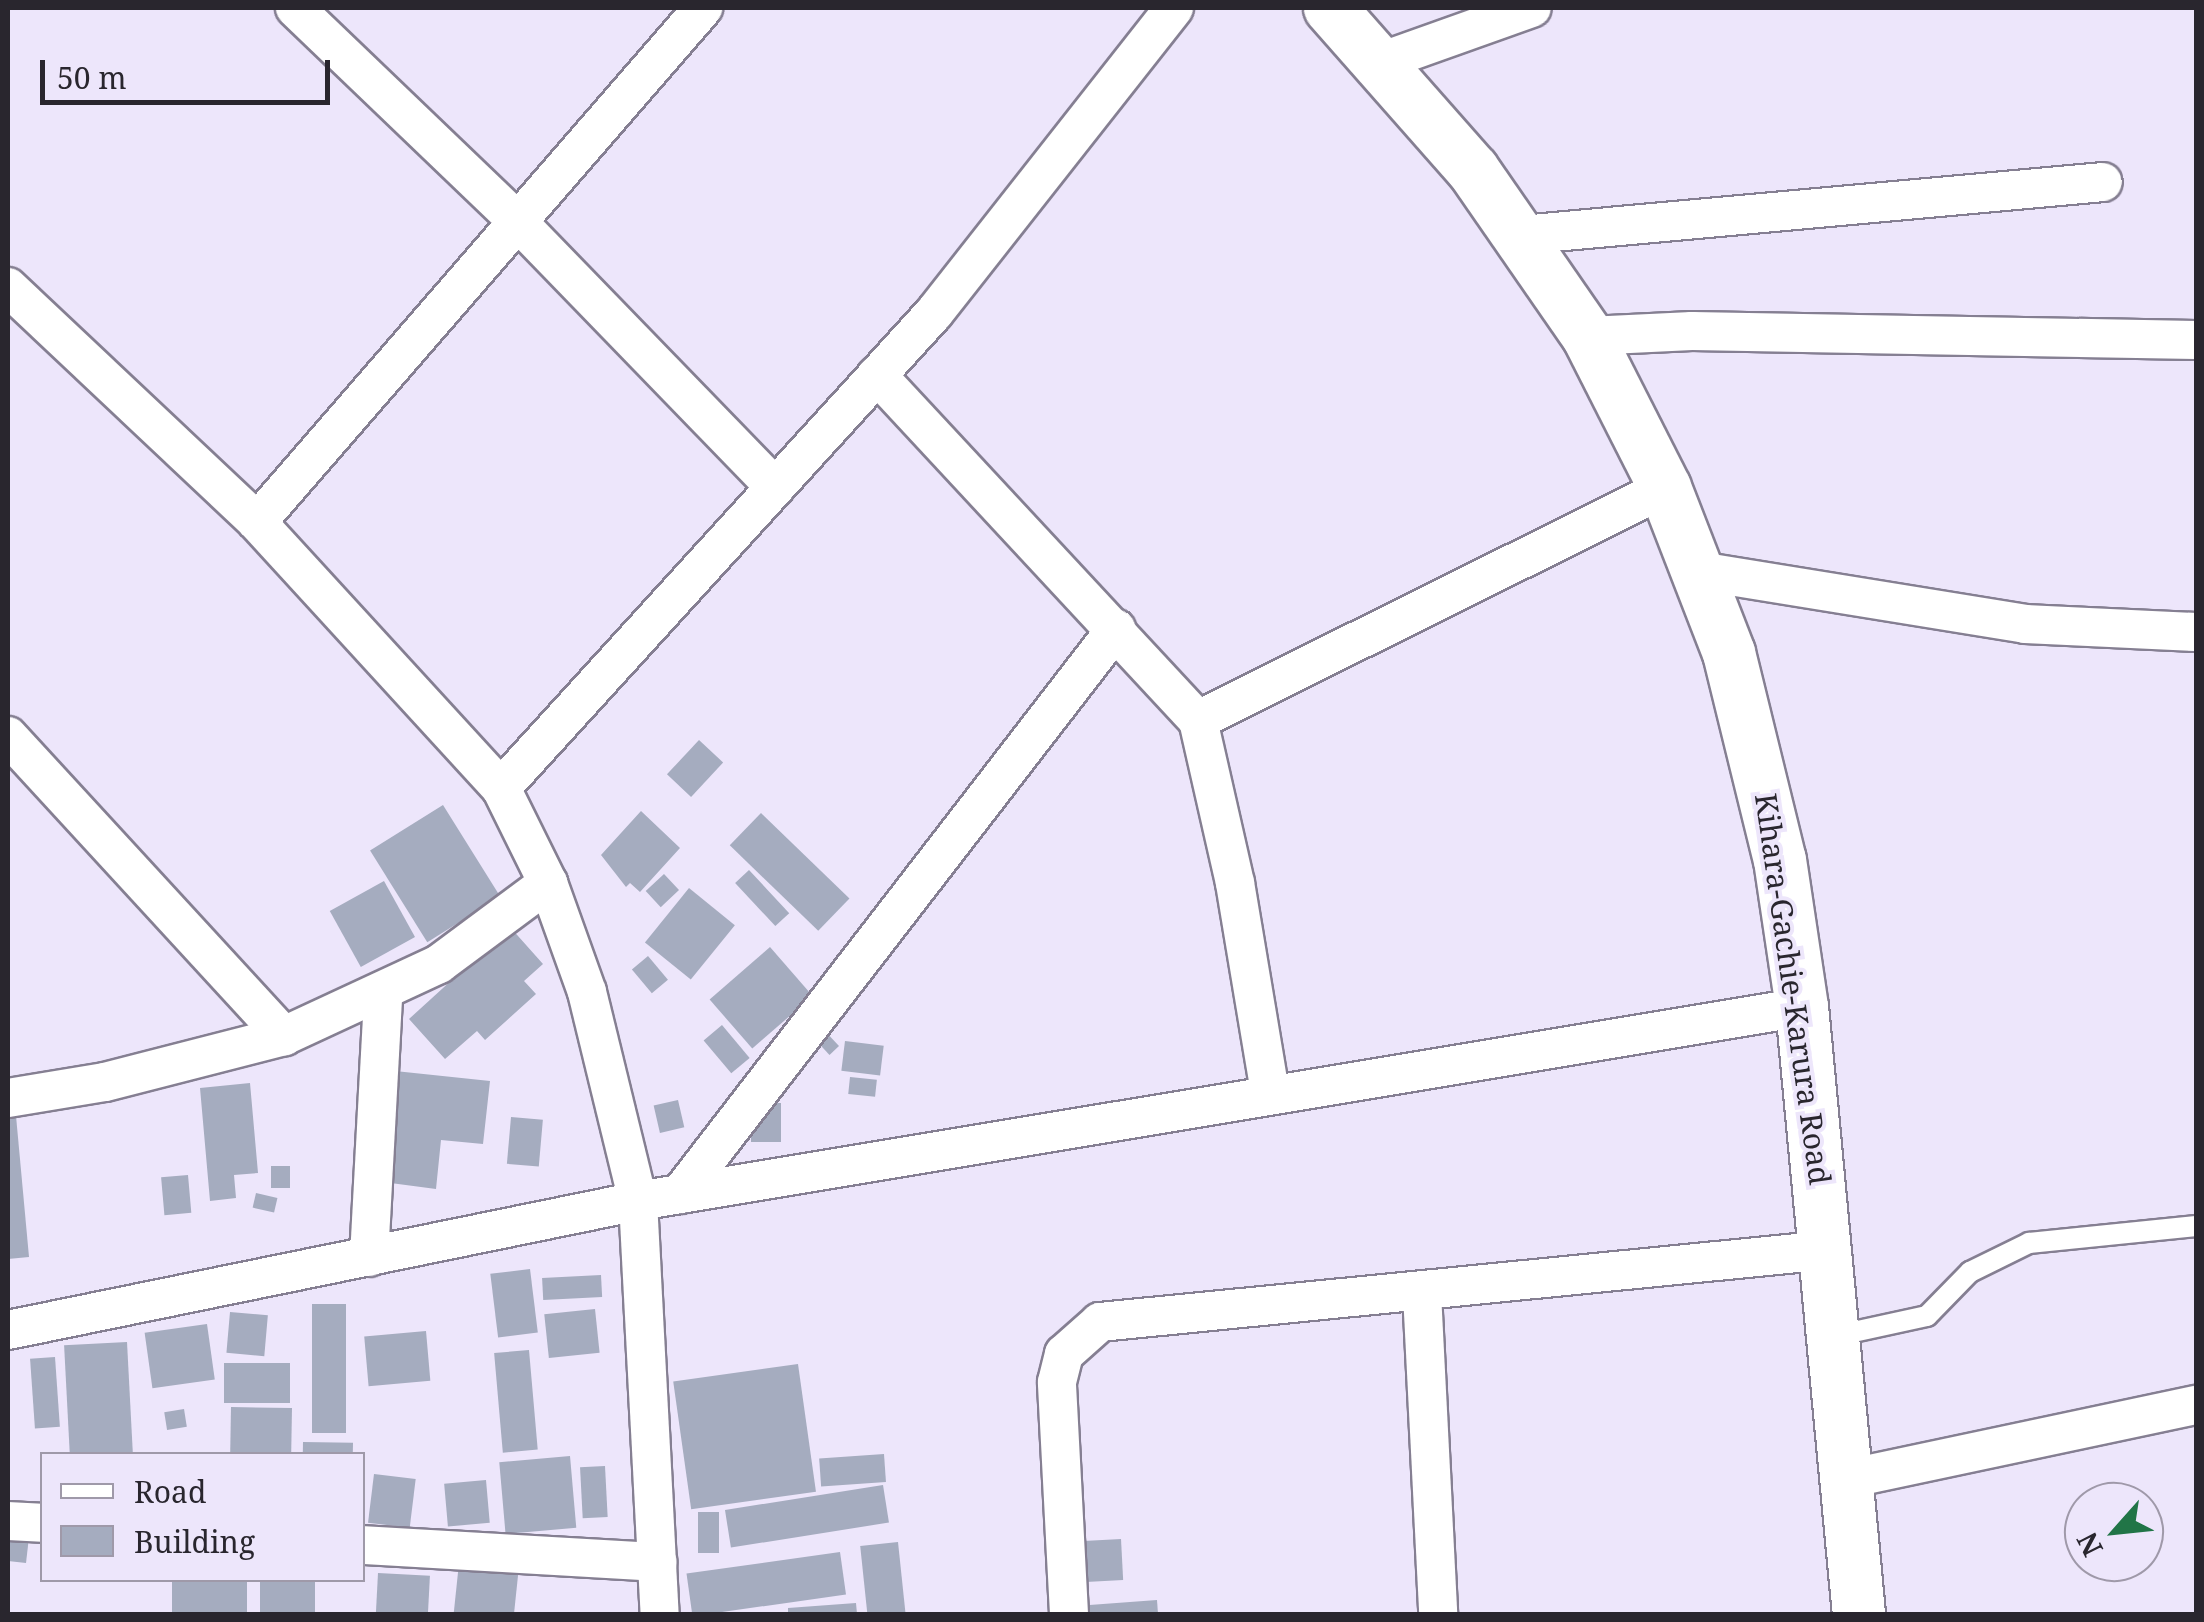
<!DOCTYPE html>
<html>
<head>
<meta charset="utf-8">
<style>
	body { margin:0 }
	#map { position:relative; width:2204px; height:1622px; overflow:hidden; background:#ede6fb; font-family:"Noto Serif",serif }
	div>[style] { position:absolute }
	.building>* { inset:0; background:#a5acbf; transform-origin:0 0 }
	.roads { filter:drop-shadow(2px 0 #857f92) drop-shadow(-2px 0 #857f92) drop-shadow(0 2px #857f92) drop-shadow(0 -2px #857f92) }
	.lane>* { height:20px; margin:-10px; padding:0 10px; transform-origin:10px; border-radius:10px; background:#fff }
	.street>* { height:38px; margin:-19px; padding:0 19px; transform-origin:19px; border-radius:19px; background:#fff }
	.secondary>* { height:52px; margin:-26px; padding:0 26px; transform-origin:26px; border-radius:26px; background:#fff }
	span { translate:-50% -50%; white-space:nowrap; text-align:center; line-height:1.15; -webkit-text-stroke:8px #ede6fb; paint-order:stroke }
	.street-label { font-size:30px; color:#29262e }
	.frame { position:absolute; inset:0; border:10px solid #29262e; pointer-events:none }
	.legend { position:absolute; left:40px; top:1452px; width:325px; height:130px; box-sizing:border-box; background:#ede6fb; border:2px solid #9f99a9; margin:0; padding:12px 18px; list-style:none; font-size:30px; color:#29262e }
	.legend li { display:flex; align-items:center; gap:20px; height:50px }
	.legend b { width:50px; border:2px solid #9f99a9 }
	.north { position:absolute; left:2064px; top:1482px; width:100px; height:100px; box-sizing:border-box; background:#ede6fb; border:2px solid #9f99a9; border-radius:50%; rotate:243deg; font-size:28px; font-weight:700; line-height:40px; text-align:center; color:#29262e }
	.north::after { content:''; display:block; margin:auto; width:35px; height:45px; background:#217547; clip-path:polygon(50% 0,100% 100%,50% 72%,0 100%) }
	.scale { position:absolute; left:40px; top:60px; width:290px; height:45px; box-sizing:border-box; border:5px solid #29262e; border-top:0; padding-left:12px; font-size:30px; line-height:35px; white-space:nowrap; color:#29262e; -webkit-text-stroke:8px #ede6fb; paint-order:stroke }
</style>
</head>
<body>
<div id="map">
	<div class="building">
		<div style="left:699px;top:740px;width:33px;height:47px;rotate:43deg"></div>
		<div style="left:443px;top:805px;width:108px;height:86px;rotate:58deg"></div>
		<div style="clip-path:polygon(641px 811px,680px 848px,640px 892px,630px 883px,626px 887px,601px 855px)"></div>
		<div style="left:761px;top:813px;width:123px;height:45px;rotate:44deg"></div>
		<div style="left:749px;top:870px;width:59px;height:19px;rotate:47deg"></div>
		<div style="left:664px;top:874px;width:22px;height:25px;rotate:47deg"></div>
		<div style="left:384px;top:881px;width:64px;height:62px;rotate:61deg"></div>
		<div style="left:689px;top:888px;width:59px;height:70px;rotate:39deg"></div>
		<div style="clip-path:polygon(510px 927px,543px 964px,524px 981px,536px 994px,485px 1040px,477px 1031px,445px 1059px,409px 1019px)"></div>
		<div style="left:770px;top:947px;width:65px;height:80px;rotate:49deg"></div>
		<div style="left:648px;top:956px;width:31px;height:21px;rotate:50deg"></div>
		<div style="left:722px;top:1025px;width:43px;height:24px;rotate:50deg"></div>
		<div style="left:824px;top:1030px;width:22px;height:13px;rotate:47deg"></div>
		<div style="left:845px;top:1041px;width:39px;height:30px;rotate:7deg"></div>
		<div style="clip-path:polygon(395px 1071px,490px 1081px,483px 1144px,441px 1140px,436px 1189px,383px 1182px)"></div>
		<div style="left:850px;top:1077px;width:27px;height:17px;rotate:6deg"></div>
		<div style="clip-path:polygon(250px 1083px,258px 1173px,234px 1175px,236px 1198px,210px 1201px,200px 1088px)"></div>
		<div style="left:678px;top:1100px;width:28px;height:25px;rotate:77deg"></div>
		<div style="left:751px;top:1103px;width:30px;height:39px"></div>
		<div style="clip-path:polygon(8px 1105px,15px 1105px,29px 1257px,8px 1259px)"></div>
		<div style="left:511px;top:1117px;width:32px;height:47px;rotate:5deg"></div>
		<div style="left:271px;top:1166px;width:19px;height:22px"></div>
		<div style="left:188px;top:1175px;width:38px;height:27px;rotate:85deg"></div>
		<div style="left:256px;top:1193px;width:22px;height:15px;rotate:13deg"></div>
		<div style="left:530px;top:1269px;width:64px;height:40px;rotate:83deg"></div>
		<div style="left:601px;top:1275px;width:22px;height:59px;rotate:87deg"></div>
		<div style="left:312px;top:1304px;width:34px;height:129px"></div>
		<div style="left:595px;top:1309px;width:44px;height:51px;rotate:84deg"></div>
		<div style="left:230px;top:1312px;width:38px;height:41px;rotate:5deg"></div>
		<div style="left:207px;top:1324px;width:56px;height:63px;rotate:82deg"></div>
		<div style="left:426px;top:1331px;width:50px;height:62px;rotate:85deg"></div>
		<div style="left:127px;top:1342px;width:112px;height:63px;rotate:87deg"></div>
		<div style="left:529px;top:1350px;width:100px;height:35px;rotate:85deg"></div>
		<div style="left:55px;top:1357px;width:70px;height:25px;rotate:86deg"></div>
		<div style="left:224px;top:1363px;width:66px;height:40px"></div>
		<div style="left:798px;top:1364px;width:129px;height:126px;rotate:82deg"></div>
		<div style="left:231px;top:1407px;width:61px;height:47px;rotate:1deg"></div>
		<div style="left:184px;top:1409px;width:18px;height:20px;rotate:81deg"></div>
		<div style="left:303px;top:1442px;width:50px;height:12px;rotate:1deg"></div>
		<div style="left:884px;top:1454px;width:28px;height:65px;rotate:86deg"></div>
		<div style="left:570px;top:1456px;width:72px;height:71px;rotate:85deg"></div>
		<div style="left:605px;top:1466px;width:51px;height:25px;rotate:87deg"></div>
		<div style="left:374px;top:1474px;width:42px;height:49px;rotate:7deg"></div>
		<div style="left:486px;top:1480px;width:43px;height:42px;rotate:85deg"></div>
		<div style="left:883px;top:1485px;width:38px;height:160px;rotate:81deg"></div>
		<div style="left:698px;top:1512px;width:21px;height:41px"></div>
		<div style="clip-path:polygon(8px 1534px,29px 1537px,26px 1563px,8px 1561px)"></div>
		<div style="left:1121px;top:1539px;width:41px;height:42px;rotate:87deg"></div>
		<div style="left:898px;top:1542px;width:72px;height:38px;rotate:84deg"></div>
		<div style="left:840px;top:1552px;width:43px;height:155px;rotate:82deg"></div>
		<div style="left:459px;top:1563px;width:60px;height:51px;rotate:6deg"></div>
		<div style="left:378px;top:1573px;width:52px;height:41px;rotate:3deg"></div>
		<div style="left:172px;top:1580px;width:75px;height:34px"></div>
		<div style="left:260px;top:1580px;width:55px;height:34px"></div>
		<div style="clip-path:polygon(1157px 1600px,1158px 1614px,1077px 1614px,1076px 1606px)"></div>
		<div style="clip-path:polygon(856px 1603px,857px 1614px,788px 1614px,788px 1608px)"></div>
	</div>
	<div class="roads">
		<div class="lane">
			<div style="left:1835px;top:1336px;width:94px;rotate:-12.3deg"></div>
			<div style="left:1927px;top:1316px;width:62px;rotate:-45.7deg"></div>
			<div style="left:1970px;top:1272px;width:66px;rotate:-26.2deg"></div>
			<div style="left:2029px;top:1243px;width:168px;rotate:-5.8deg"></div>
		</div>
		<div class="street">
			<div style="left:295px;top:8px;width:308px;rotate:43.8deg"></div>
			<div style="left:517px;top:221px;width:371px;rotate:45.9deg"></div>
			<div style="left:1380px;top:62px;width:161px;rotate:-19.6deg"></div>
			<div style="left:1521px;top:235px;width:584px;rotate:-5.2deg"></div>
			<div style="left:8px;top:287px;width:342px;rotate:43.3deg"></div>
			<div style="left:257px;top:522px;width:361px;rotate:47.5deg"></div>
			<div style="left:501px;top:788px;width:106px;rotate:63.7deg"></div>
			<div style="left:548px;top:883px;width:116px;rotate:70.3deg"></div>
			<div style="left:587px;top:992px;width:215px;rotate:76.3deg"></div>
			<div style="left:638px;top:1201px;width:414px;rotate:87deg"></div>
			<div style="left:1588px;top:336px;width:104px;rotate:-2.8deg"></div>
			<div style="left:1692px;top:331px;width:504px;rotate:1.02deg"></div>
			<div style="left:877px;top:375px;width:471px;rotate:47.1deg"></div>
			<div style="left:1198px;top:720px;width:167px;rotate:77.2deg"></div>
			<div style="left:1235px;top:883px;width:213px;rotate:80.5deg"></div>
			<div style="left:257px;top:522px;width:681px;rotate:-49.05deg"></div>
			<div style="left:1699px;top:571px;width:330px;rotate:9.2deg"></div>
			<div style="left:2025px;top:624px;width:171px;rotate:2.7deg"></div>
			<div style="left:1198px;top:720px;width:521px;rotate:-26.42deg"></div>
			<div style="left:8px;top:736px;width:408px;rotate:47.4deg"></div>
			<div style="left:284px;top:1036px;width:171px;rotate:-24.9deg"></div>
			<div style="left:439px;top:964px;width:136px;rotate:-36.6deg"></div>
			<div style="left:501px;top:788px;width:643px;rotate:-47.65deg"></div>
			<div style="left:934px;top:313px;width:388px;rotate:-51.8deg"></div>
			<div style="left:8px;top:1098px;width:98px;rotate:-9.4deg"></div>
			<div style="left:105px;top:1082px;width:185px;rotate:-14.4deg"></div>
			<div style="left:680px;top:1194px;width:714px;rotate:-52.34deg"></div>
			<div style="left:369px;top:1257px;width:261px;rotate:-86.9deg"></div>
			<div style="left:1422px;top:1293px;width:321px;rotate:87.1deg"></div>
			<div style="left:8px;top:1330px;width:643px;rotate:-11.57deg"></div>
			<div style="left:638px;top:1201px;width:1180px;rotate:-9.46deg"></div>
			<div style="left:1847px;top:1479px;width:357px;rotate:-12deg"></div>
			<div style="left:8px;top:1521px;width:34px;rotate:3deg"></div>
			<div style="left:362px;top:1545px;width:296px;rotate:3.3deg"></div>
			<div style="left:1069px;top:1614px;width:232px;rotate:-93deg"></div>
			<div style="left:1057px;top:1382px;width:29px;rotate:-76deg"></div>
			<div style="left:1064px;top:1354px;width:48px;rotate:-41.6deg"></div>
			<div style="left:1100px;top:1322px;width:732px;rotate:-5.65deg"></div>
		</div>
		<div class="secondary">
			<div style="left:1330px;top:8px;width:216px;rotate:48.6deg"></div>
			<div style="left:1473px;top:170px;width:202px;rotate:55.3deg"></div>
			<div style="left:1588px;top:336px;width:170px;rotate:63.1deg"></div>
			<div style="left:1665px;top:488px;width:177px;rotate:68.8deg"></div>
			<div style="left:1729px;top:653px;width:213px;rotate:76.2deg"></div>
			<div style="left:1780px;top:860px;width:149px;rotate:81.5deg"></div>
			<div style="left:1802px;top:1007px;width:610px;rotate:84.64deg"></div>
		</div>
	</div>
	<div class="street-label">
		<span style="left:1793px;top:989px;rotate:82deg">Kihara-Gachie-Karura Road</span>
	</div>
	<div class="frame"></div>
	<ul class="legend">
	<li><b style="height:12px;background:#fff"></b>Road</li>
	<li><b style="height:28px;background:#a5acbf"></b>Building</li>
	</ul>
	<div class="north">N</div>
	<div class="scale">50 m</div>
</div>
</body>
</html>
